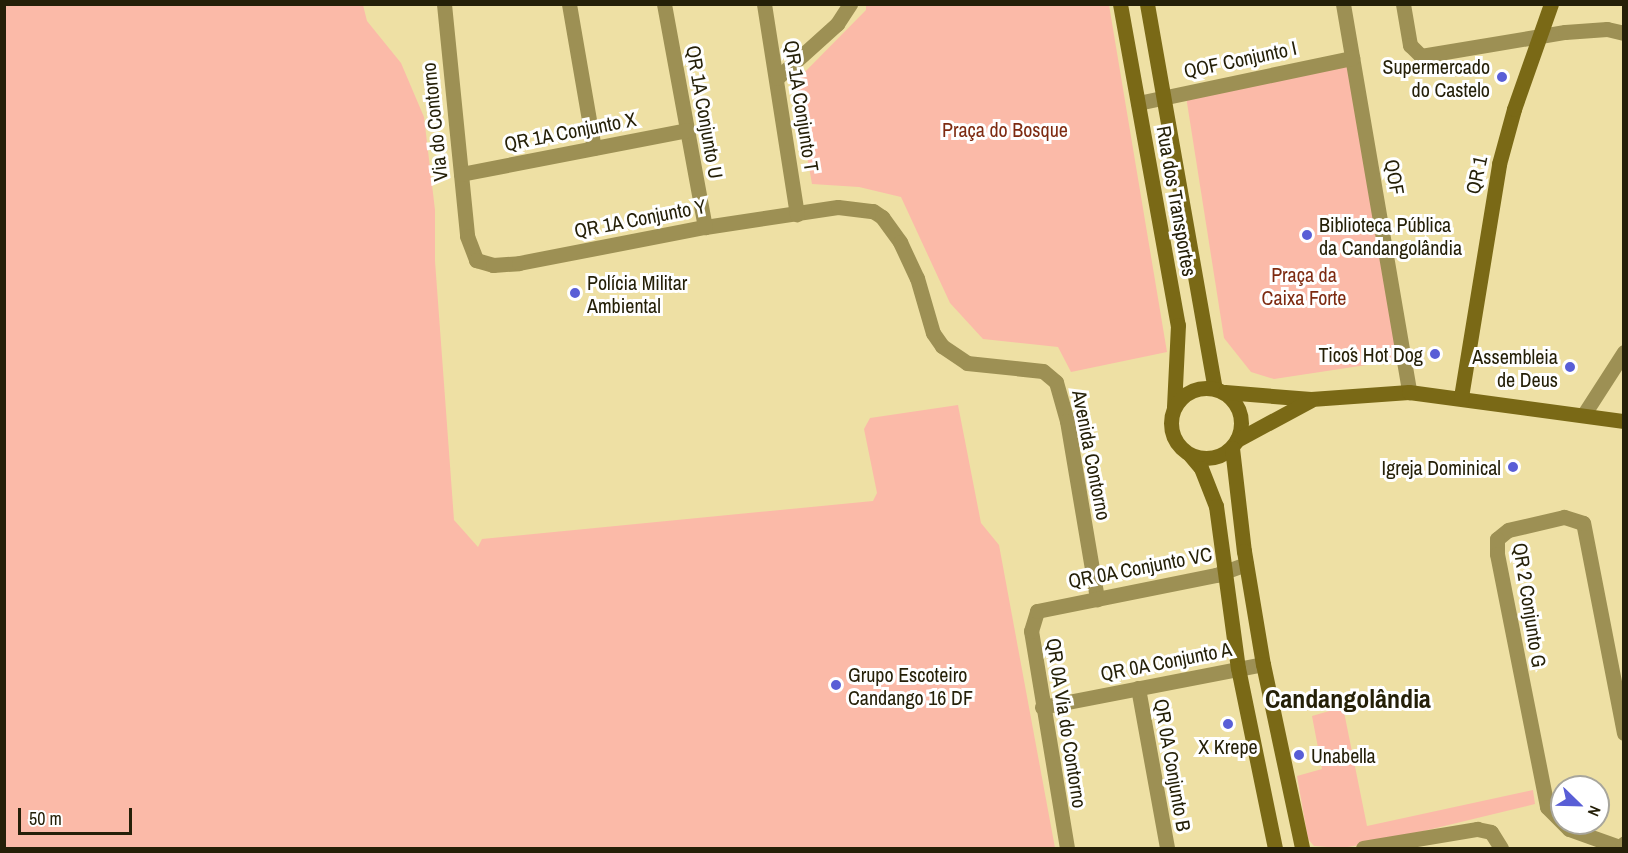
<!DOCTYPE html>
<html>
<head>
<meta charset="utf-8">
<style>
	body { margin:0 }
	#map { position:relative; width:1628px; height:853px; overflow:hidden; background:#eee0a4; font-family:"Archivo Narrow",sans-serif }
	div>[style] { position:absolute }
	.green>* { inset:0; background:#fbbaa8 }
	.street>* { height:15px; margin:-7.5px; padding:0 7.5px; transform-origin:7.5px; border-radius:7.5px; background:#9d9054 }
	.secondary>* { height:15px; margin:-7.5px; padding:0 7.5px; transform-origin:7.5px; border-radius:7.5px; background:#7a6916 }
	.secondary>.ring { margin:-7.5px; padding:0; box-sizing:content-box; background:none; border:15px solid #7a6916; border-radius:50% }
	.dots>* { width:16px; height:16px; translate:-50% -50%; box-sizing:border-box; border:3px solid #fff; border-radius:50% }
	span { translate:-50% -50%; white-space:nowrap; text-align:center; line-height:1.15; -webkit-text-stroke:6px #fff; paint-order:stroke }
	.street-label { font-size:20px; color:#252008 }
	.poi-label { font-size:20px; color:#252008 }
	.right { translate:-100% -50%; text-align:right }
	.left { translate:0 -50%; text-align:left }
	.park-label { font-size:20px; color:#7e2b11 }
	.district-label { font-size:26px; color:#252008; font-weight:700 }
	.frame { position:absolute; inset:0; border:6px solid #252008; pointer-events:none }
	.north { position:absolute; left:1550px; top:775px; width:60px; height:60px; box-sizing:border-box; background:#fff; border:2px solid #a8a69c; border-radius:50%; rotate:113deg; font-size:16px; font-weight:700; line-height:24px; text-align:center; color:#252008 }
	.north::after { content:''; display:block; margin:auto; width:21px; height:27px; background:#595ed6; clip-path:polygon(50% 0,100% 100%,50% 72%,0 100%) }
	.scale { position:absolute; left:18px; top:808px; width:114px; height:27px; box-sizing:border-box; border:3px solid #252008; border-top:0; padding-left:8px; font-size:18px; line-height:21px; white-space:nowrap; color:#252008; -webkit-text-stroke:4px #fff; paint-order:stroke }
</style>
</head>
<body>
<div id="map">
	<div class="green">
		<div style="clip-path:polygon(5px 4px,363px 5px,367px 21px,401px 63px,424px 117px,435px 210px,435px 261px,454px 520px,478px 547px,482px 539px,873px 501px,877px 493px,864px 429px,870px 418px,958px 405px,981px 523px,999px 545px,1055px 848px,5px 848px)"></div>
		<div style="clip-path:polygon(866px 5px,1109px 5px,1167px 352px,1071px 372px,1058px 347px,983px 339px,950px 303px,901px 197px,859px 187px,812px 184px,794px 83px,866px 10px)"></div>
		<div style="clip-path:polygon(1347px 55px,1406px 359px,1274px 379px,1251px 372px,1224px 338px,1185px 90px)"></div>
		<div style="clip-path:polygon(1343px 707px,1367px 826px,1533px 790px,1535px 804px,1374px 843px,1341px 848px,1314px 846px,1308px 839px,1297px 776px,1322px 769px,1312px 716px)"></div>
	</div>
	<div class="street">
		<div style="left:444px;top:4px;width:233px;rotate:84.3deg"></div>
		<div style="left:467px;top:236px;width:26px;rotate:69deg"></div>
		<div style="left:476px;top:260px;width:18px;rotate:16deg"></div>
		<div style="left:493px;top:265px;width:26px;rotate:-4deg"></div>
		<div style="left:519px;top:263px;width:189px;rotate:-11deg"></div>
		<div style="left:705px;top:227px;width:134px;rotate:-8.6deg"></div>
		<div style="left:838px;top:207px;width:35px;rotate:7deg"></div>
		<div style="left:873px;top:211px;width:11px;rotate:34deg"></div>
		<div style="left:882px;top:217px;width:31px;rotate:54deg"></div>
		<div style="left:900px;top:242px;width:40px;rotate:65deg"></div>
		<div style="left:917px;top:278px;width:57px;rotate:73.8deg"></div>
		<div style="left:933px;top:333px;width:16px;rotate:55deg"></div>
		<div style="left:942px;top:346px;width:30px;rotate:34deg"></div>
		<div style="left:967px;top:363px;width:76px;rotate:6deg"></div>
		<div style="left:1043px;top:371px;width:17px;rotate:40deg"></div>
		<div style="left:1056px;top:382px;width:41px;rotate:74.2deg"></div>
		<div style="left:1067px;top:421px;width:181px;rotate:80.4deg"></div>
		<div style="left:569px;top:4px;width:146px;rotate:80.2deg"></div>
		<div style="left:664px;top:4px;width:227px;rotate:79.6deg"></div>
		<div style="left:764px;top:4px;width:213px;rotate:81.1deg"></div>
		<div style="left:1343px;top:4px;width:394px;rotate:80.3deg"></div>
		<div style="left:1403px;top:4px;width:42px;rotate:80.3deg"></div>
		<div style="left:1410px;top:45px;width:16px;rotate:45deg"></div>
		<div style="left:1421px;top:56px;width:146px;rotate:-9.5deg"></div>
		<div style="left:1565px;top:32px;width:42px;rotate:-4.1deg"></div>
		<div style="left:1607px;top:29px;width:17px;rotate:13deg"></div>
		<div style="left:777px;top:78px;width:81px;rotate:-42deg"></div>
		<div style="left:837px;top:24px;width:24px;rotate:-57deg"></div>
		<div style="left:1138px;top:103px;width:219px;rotate:-11.9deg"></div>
		<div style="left:461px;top:174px;width:230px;rotate:-11deg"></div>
		<div style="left:1584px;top:414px;width:74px;rotate:-57.2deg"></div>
		<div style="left:1138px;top:688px;width:163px;rotate:79.7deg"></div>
		<div style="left:1042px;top:707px;width:225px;rotate:-11deg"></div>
		<div style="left:1624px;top:733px;width:214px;rotate:-101deg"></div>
		<div style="left:1583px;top:523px;width:20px;rotate:-162deg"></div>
		<div style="left:1564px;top:517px;width:57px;rotate:166.9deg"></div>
		<div style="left:1508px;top:530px;width:14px;rotate:141deg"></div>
		<div style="left:1497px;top:539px;width:15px;rotate:90deg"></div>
		<div style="left:1497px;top:554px;width:258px;rotate:78.8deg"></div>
		<div style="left:1547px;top:807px;width:31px;rotate:45deg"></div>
		<div style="left:1569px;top:829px;width:56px;rotate:19.7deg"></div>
		<div style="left:1622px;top:848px;width:5px;rotate:-68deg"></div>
		<div style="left:1067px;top:848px;width:220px;rotate:-99.4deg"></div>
		<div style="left:1031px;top:631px;width:21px;rotate:-73deg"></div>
		<div style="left:1037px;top:611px;width:183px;rotate:-11.4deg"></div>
		<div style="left:1216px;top:575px;width:32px;rotate:-20deg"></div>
		<div style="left:1363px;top:848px;width:116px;rotate:-9.5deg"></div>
		<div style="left:1477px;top:829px;width:14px;rotate:12deg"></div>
		<div style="left:1491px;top:832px;width:19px;rotate:58deg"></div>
	</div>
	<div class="secondary">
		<div style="left:1120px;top:4px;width:326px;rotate:79.8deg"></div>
		<div style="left:1178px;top:325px;width:82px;rotate:92.8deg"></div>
		<div style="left:1147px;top:4px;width:390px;rotate:80deg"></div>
		<div class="ring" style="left:1171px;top:388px;width:55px;height:55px"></div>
		<div style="left:1225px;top:392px;width:86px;rotate:4.7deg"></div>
		<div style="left:1311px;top:399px;width:98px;rotate:-4.1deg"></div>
		<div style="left:1409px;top:392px;width:217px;rotate:7.7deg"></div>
		<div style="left:1461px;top:397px;width:236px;rotate:-80.7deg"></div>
		<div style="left:1499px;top:164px;width:57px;rotate:-74.7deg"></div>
		<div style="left:1514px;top:109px;width:111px;rotate:-70.6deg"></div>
		<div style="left:1237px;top:440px;width:84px;rotate:-28.4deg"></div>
		<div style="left:1232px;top:448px;width:104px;rotate:83.4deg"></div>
		<div style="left:1244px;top:551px;width:115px;rotate:80.5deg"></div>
		<div style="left:1263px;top:664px;width:188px;rotate:78deg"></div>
		<div style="left:1190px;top:455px;width:17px;rotate:50deg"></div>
		<div style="left:1201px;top:468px;width:41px;rotate:68.5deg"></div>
		<div style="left:1216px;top:506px;width:163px;rotate:82.3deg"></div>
		<div style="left:1238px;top:668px;width:184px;rotate:78.4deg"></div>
	</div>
	<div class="dots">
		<div style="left:1502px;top:77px;background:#595ed6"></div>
		<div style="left:1307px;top:235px;background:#595ed6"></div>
		<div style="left:575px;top:293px;background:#595ed6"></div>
		<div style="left:1435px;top:354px;background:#595ed6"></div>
		<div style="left:1570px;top:367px;background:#595ed6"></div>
		<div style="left:1513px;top:467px;background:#595ed6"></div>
		<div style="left:836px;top:685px;background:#595ed6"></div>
		<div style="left:1228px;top:724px;background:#595ed6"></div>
		<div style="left:1299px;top:755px;background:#595ed6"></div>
	</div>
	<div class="street-label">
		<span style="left:1240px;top:59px;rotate:-12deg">QOF Conjunto I</span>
		<span style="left:802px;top:106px;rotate:81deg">QR 1A Conjunto T</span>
		<span style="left:705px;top:112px;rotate:80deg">QR 1A Conjunto U</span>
		<span style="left:434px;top:122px;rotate:-96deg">Via do Contorno</span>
		<span style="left:570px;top:131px;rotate:-11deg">QR 1A Conjunto X</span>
		<span style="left:1476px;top:175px;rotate:-78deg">QR 1</span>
		<span style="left:1395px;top:177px;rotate:80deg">QOF</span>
		<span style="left:1177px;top:201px;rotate:80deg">Rua dos Transportes</span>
		<span style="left:640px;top:218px;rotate:-11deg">QR 1A Conjunto Y</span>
		<span style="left:1092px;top:455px;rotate:79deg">Avenida Contorno</span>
		<span style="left:1140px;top:567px;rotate:-11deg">QR 0A Conjunto VC</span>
		<span style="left:1530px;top:605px;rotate:81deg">QR 2 Conjunto G</span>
		<span style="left:1166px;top:661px;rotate:-11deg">QR 0A Conjunto A</span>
		<span style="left:1067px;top:723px;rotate:81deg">QR 0A Via do Contorno</span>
		<span style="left:1173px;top:765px;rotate:80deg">QR 0A Conjunto B</span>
	</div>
	<div class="poi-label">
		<span class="right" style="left:1490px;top:78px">Supermercado<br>do Castelo</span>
		<span class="left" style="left:1319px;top:236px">Biblioteca Pública<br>da Candangolândia</span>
		<span class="left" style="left:587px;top:294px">Polícia Militar<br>Ambiental</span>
		<span class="right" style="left:1423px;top:354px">Tico´s Hot Dog</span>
		<span class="right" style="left:1558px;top:368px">Assembleia<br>de Deus</span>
		<span class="right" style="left:1501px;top:467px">Igreja Dominical</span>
		<span class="left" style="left:848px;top:686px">Grupo Escoteiro<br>Candango 16 DF</span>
		<span style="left:1228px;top:746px">X Krepe</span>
		<span class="left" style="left:1311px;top:755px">Unabella</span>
	</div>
	<div class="park-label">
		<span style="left:1005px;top:129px">Praça do Bosque</span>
		<span style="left:1304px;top:286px">Praça da<br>Caixa Forte</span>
	</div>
	<div class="district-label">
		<span style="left:1348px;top:699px">Candangolândia</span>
	</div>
	<div class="frame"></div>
	<div class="north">N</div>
	<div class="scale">50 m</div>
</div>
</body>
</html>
